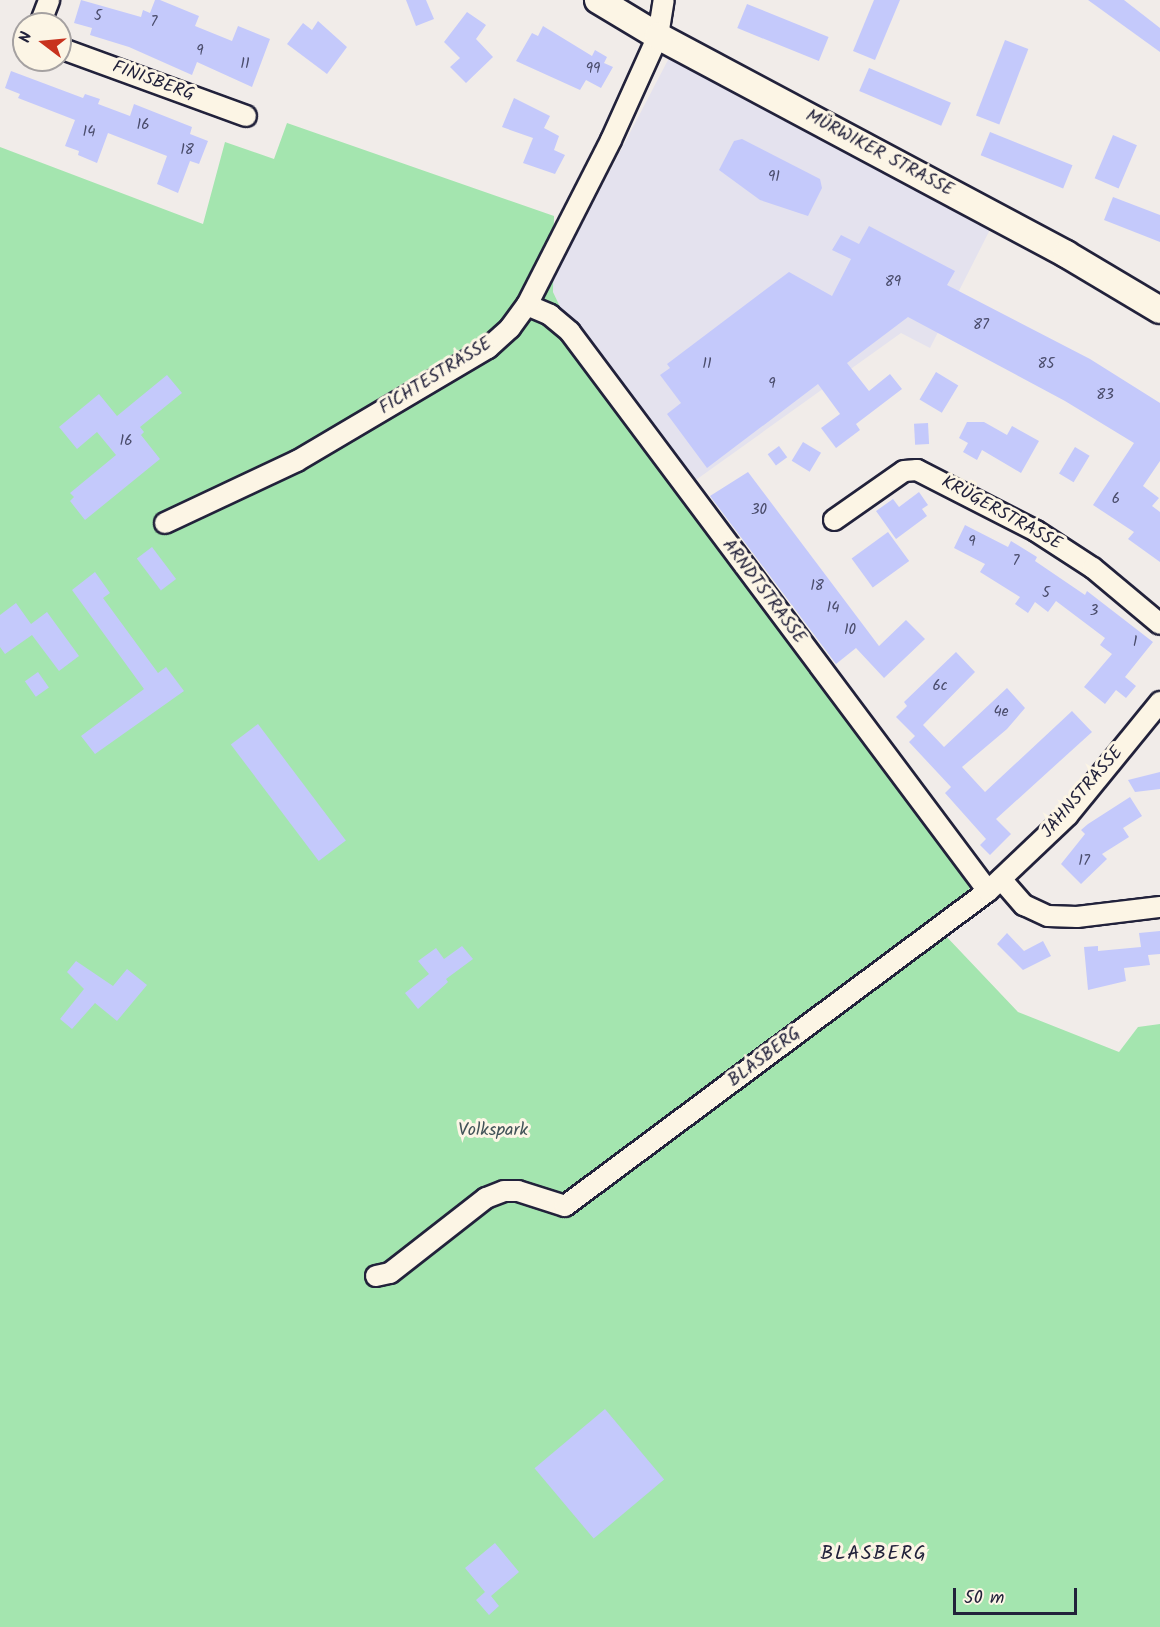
<!DOCTYPE html>
<html>
<head>
<meta charset="utf-8">
<style>
	body { margin:0 }
	#map { position:relative; width:1160px; height:1627px; overflow:hidden; background:#f1ece9; font-family:Kalam,sans-serif }
	div>[style] { position:absolute }
	.built>* { inset:0; background:#e4e2ee }
	.green>* { inset:0; background:#a4e5af }
	.building>* { inset:0; background:#c4c9fb; transform-origin:0 0 }
	.roads { filter:drop-shadow(2px 0 #22223b) drop-shadow(-2px 0 #22223b) drop-shadow(0 2px #22223b) drop-shadow(0 -2px #22223b) }
	.minor>* { height:20px; margin:-10px; padding:0 10px; transform-origin:10px; border-radius:10px; background:#fcf5e5 }
	.major>* { height:26px; margin:-13px; padding:0 13px; transform-origin:13px; border-radius:13px; background:#fcf5e5 }
	span { translate:-50% -50%; white-space:nowrap; text-align:center; line-height:1.15; -webkit-text-stroke:6px #fcf5e5; paint-order:stroke }
	.number-label { font-size:15px; color:#4a4c6b }
	.number-label span { -webkit-text-stroke-width:0 }
	.street-label { font-size:18px; color:#22223b }
	.park-label { font-size:18px; color:#425358 }
	.neighbourhood-label { font-size:20px; color:#22223b; letter-spacing:1.5px }
	.north { position:absolute; left:12px; top:12px; width:60px; height:60px; box-sizing:border-box; background:#fcf5e5; border:2px solid #a5a1a1; border-radius:50%; rotate:286deg; font-size:16px; font-weight:700; line-height:24px; text-align:center; color:#22223b }
	.north::after { content:''; display:block; margin:auto; width:21px; height:27px; background:#c8321e; clip-path:polygon(50% 0,100% 100%,50% 72%,0 100%) }
	.scale { position:absolute; left:953px; top:1588px; width:124px; height:27px; box-sizing:border-box; border:3px solid #22223b; border-top:0; padding-left:8px; font-size:18px; line-height:21px; white-space:nowrap; color:#22223b; -webkit-text-stroke:4px #fcf5e5; paint-order:stroke }
</style>
</head>
<body>
<div id="map">
	<div class="built">
		<div style="clip-path:polygon(680px 37px,1003px 204px,930px 348px,901px 333px,686px 487px,572px 332px,553px 292px,553px 280px)"></div>
	</div>
	<div class="green">
		<div style="clip-path:polygon(287px 123px,554px 216px,553px 292px,572px 332px,976px 877px,944px 934px,1018px 1012px,1119px 1052px,1138px 1027px,1160px 1024px,1160px 1627px,0 1627px,0 147px,203px 224px,225px 142px,274px 159px)"></div>
	</div>
	<div class="building">
		<div style="clip-path:polygon(81px 0,141px 17px,143px 10px,150px 13px,155px 0,160px 0,199px 16px,195px 26px,232px 41px,238px 26px,270px 39px,252px 87px,197px 62px,192px 75px,129px 47px,90px 35px,92px 28px,74px 23px)"></div>
		<div style="clip-path:polygon(406px 0,426px 0,434px 19px,416px 26px)"></div>
		<div style="clip-path:polygon(874px 0,900px 0,875px 60px,853px 51px)"></div>
		<div style="clip-path:polygon(1088px 0,1124px 0,1160px 28px,1160px 52px)"></div>
		<div style="left:747px;top:4px;width:88px;height:26px;rotate:22deg"></div>
		<div style="clip-path:polygon(467px 12px,486px 25px,476px 39px,493px 57px,466px 83px,450px 67px,460px 58px,444px 42px)"></div>
		<div style="clip-path:polygon(318px 21px,347px 47px,327px 74px,287px 44px,303px 23px,312px 30px)"></div>
		<div style="clip-path:polygon(543px 26px,592px 56px,595px 50px,607px 57px,604px 63px,613px 67px,601px 88px,586px 80px,580px 90px,516px 61px,532px 33px,538px 36px)"></div>
		<div style="left:1005px;top:40px;width:25px;height:81px;rotate:21deg"></div>
		<div style="left:869px;top:68px;width:89px;height:25px;rotate:23deg"></div>
		<div style="clip-path:polygon(11px 71px,83px 98px,85px 94px,100px 99px,98px 104px,130px 116px,134px 104px,192px 127px,190px 134px,208px 141px,199px 164px,190px 161px,178px 193px,157px 184px,167px 156px,108px 133px,97px 163px,78px 155px,79px 151px,65px 146px,75px 120px,18px 98px,20px 94px,5px 88px)"></div>
		<div style="clip-path:polygon(514px 98px,550px 116px,544px 128px,559px 136px,554px 150px,565px 155px,555px 174px,523px 163px,533px 138px,502px 127px)"></div>
		<div style="left:990px;top:132px;width:89px;height:25px;rotate:22deg"></div>
		<div style="left:1113px;top:135px;width:26px;height:47px;rotate:23deg"></div>
		<div style="clip-path:polygon(742px 139px,820px 179px,822px 188px,808px 216px,760px 200px,719px 170px,734px 141px)"></div>
		<div style="clip-path:polygon(1113px 197px,1160px 215px,1160px 242px,1104px 220px)"></div>
		<div style="clip-path:polygon(869px 226px,955px 271px,947px 285px,1090px 359px,1160px 403px,1160px 461px,1143px 486px,1159px 498px,1152px 506px,1160px 512px,1160px 562px,1128px 539px,1134px 532px,1093px 505px,1134px 443px,1065px 401px,908px 317px,847px 363px,869px 391px,890px 374px,902px 389px,856px 424px,860px 430px,836px 448px,821px 428px,840px 414px,818px 384px,707px 468px,667px 414px,681px 403px,660px 375px,670px 368px,667px 364px,789px 272px,832px 296px,851px 259px,832px 250px,841px 235px,859px 244px)"></div>
		<div style="left:936px;top:372px;width:26px;height:32px;rotate:31deg"></div>
		<div style="clip-path:polygon(167px 375px,182px 393px,140px 427px,144px 432px,141px 435px,160px 459px,85px 520px,70px 501px,74px 497px,70px 493px,116px 455px,97px 432px,77px 449px,59px 427px,99px 394px,117px 416px)"></div>
		<div style="clip-path:polygon(967px 422px,984px 422px,1007px 435px,1012px 426px,1039px 441px,1021px 473px,982px 450px,977px 460px,963px 452px,968px 443px,959px 438px)"></div>
		<div style="left:928px;top:423px;width:21px;height:14px;rotate:87deg"></div>
		<div style="left:803px;top:442px;width:21px;height:22px;rotate:31deg"></div>
		<div style="left:779px;top:446px;width:14px;height:14px;rotate:54deg"></div>
		<div style="left:1075px;top:447px;width:17px;height:31px;rotate:31deg"></div>
		<div style="clip-path:polygon(748px 472px,879px 646px,906px 620px,925px 639px,884px 678px,856px 648px,836px 664px,710px 496px)"></div>
		<div style="clip-path:polygon(919px 492px,928px 505px,922px 509px,927px 516px,896px 539px,876px 511px,893px 499px,899px 507px)"></div>
		<div style="clip-path:polygon(965px 525px,1008px 547px,1011px 541px,1037px 557px,1035px 561px,1085px 595px,1087px 591px,1153px 642px,1125px 677px,1136px 686px,1126px 698px,1116px 690px,1105px 704px,1084px 687px,1112px 654px,1100px 645px,1105px 638px,1056px 601px,1048px 612px,1035px 602px,1028px 613px,1015px 604px,1020px 597px,980px 572px,985px 564px,954px 548px)"></div>
		<div style="left:888px;top:532px;width:36px;height:45px;rotate:54deg"></div>
		<div style="left:152px;top:547px;width:40px;height:19px;rotate:53deg"></div>
		<div style="clip-path:polygon(95px 572px,110px 593px,103px 598px,158px 673px,166px 667px,184px 691px,95px 754px,81px 736px,144px 689px,72px 590px)"></div>
		<div style="clip-path:polygon(16px 603px,31px 624px,47px 612px,79px 656px,59px 671px,32px 635px,5px 654px,0 647px,0 615px)"></div>
		<div style="clip-path:polygon(956px 652px,975px 672px,923px 725px,944px 747px,1007px 688px,1025px 708px,1007px 729px,962px 767px,985px 792px,1072px 711px,1092px 732px,996px 819px,1011px 834px,990px 855px,980px 845px,986px 839px,945px 793px,951px 787px,909px 742px,915px 736px,896px 717px,907px 706px,904px 702px)"></div>
		<div style="left:38px;top:672px;width:19px;height:16px;rotate:55deg"></div>
		<div style="left:258px;top:724px;width:146px;height:34px;rotate:53deg"></div>
		<div style="clip-path:polygon(1160px 772px,1160px 789px,1135px 792px,1128px 780px)"></div>
		<div style="clip-path:polygon(1130px 797px,1142px 816px,1123px 828px,1129px 837px,1102px 854px,1107px 859px,1081px 884px,1061px 864px,1085px 834px,1081px 830px,1088px 824px)"></div>
		<div style="clip-path:polygon(1160px 931px,1160px 954px,1148px 955px,1150px 965px,1124px 968px,1126px 981px,1088px 990px,1084px 947px,1098px 946px,1098px 951px,1141px 947px,1139px 933px)"></div>
		<div style="clip-path:polygon(1007px 933px,1024px 951px,1043px 941px,1051px 956px,1023px 970px,997px 944px)"></div>
		<div style="clip-path:polygon(462px 946px,473px 959px,446px 979px,448px 982px,418px 1009px,405px 993px,429px 974px,418px 961px,436px 948px,444px 959px)"></div>
		<div style="clip-path:polygon(76px 961px,113px 986px,127px 969px,147px 985px,117px 1021px,95px 1003px,72px 1029px,60px 1019px,84px 989px,67px 972px)"></div>
		<div style="left:605px;top:1409px;width:92px;height:92px;rotate:50deg"></div>
		<div style="clip-path:polygon(495px 1543px,519px 1572px,491px 1596px,499px 1606px,489px 1615px,476px 1600px,485px 1592px,465px 1568px)"></div>
	</div>
	<div class="roads">
		<div class="minor">
			<div style="left:40px;top:24px;width:26px;rotate:-69deg"></div>
			<div style="left:60px;top:48px;width:198px;rotate:20.1deg"></div>
			<div style="left:527px;top:305px;width:25px;rotate:23deg"></div>
			<div style="left:550px;top:315px;width:26px;rotate:40deg"></div>
			<div style="left:570px;top:332px;width:698px;rotate:53.21deg"></div>
			<div style="left:834px;top:520px;width:85px;rotate:-35deg"></div>
			<div style="left:904px;top:471px;width:13px;rotate:-4deg"></div>
			<div style="left:917px;top:470px;width:134px;rotate:27.1deg"></div>
			<div style="left:1036px;top:531px;width:68px;rotate:33deg"></div>
			<div style="left:1093px;top:568px;width:87px;rotate:39.9deg"></div>
			<div style="left:165px;top:523px;width:146px;rotate:-25.2deg"></div>
			<div style="left:297px;top:461px;width:222px;rotate:-30.6deg"></div>
			<div style="left:488px;top:348px;width:30px;rotate:-42deg"></div>
			<div style="left:510px;top:328px;width:29px;rotate:-54deg"></div>
			<div style="left:527px;top:305px;width:185px;rotate:-63deg"></div>
			<div style="left:611px;top:140px;width:114px;rotate:-65.7deg"></div>
			<div style="left:658px;top:36px;width:36px;rotate:-81deg"></div>
			<div style="left:1001px;top:879px;width:35px;rotate:49deg"></div>
			<div style="left:1024px;top:905px;width:26px;rotate:25deg"></div>
			<div style="left:1048px;top:916px;width:29px;rotate:2deg"></div>
			<div style="left:1077px;top:917px;width:84px;rotate:-6.9deg"></div>
			<div style="left:376px;top:1276px;width:14px;rotate:-12deg"></div>
			<div style="left:390px;top:1273px;width:122px;rotate:-38deg"></div>
			<div style="left:486px;top:1198px;width:19px;rotate:-21deg"></div>
			<div style="left:504px;top:1191px;width:14px"></div>
			<div style="left:518px;top:1191px;width:49px;rotate:17.7deg"></div>
			<div style="left:565px;top:1206px;width:527px;rotate:-36.67deg"></div>
			<div style="left:988px;top:891px;width:110px;rotate:-43.5deg"></div>
			<div style="left:1068px;top:815px;width:146px;rotate:-50.8deg"></div>
		</div>
		<div class="major">
			<div style="left:598px;top:0;width:70px;rotate:31deg"></div>
			<div style="left:658px;top:36px;width:463px;rotate:28.1deg"></div>
			<div style="left:1066px;top:254px;width:109px;rotate:30.8deg"></div>
		</div>
	</div>
	<div class="number-label">
		<span style="left:98px;top:17px">5</span>
		<span style="left:154px;top:23px">7</span>
		<span style="left:200px;top:52px">9</span>
		<span style="left:245px;top:65px">11</span>
		<span style="left:593px;top:70px">99</span>
		<span style="left:143px;top:126px">16</span>
		<span style="left:89px;top:133px">14</span>
		<span style="left:187px;top:151px">18</span>
		<span style="left:774px;top:178px">91</span>
		<span style="left:893px;top:283px">89</span>
		<span style="left:981px;top:326px">87</span>
		<span style="left:707px;top:365px">11</span>
		<span style="left:1046px;top:365px">85</span>
		<span style="left:772px;top:385px">9</span>
		<span style="left:1105px;top:396px">83</span>
		<span style="left:126px;top:442px">16</span>
		<span style="left:1116px;top:500px">6</span>
		<span style="left:759px;top:511px">30</span>
		<span style="left:972px;top:543px">9</span>
		<span style="left:1016px;top:562px">7</span>
		<span style="left:817px;top:587px">18</span>
		<span style="left:1046px;top:594px">5</span>
		<span style="left:833px;top:609px">14</span>
		<span style="left:1094px;top:612px">3</span>
		<span style="left:850px;top:631px">10</span>
		<span style="left:1135px;top:643px">1</span>
		<span style="left:940px;top:687px">6c</span>
		<span style="left:1001px;top:713px">4e</span>
		<span style="left:1084px;top:862px">17</span>
	</div>
	<div class="street-label">
		<span style="left:153px;top:82px;rotate:20deg">FINISBERG</span>
		<span style="left:879px;top:154px;rotate:28deg">MÜRWIKER STRASSE</span>
		<span style="left:436px;top:377px;rotate:-32deg">FICHTESTRASSE</span>
		<span style="left:1001px;top:514px;rotate:29deg">KRÜGERSTRASSE</span>
		<span style="left:763px;top:592px;rotate:53deg">ARNDTSTRASSE</span>
		<span style="left:1083px;top:793px;rotate:-49deg">JAHNSTRASSE</span>
		<span style="left:765px;top:1058px;rotate:-37deg">BLASBERG</span>
	</div>
	<div class="park-label">
		<span style="left:493px;top:1131px">Volkspark</span>
	</div>
	<div class="neighbourhood-label">
		<span style="left:874px;top:1554px">BLASBERG</span>
	</div>
	<div class="north">N</div>
	<div class="scale">50 m</div>
</div>
</body>
</html>
